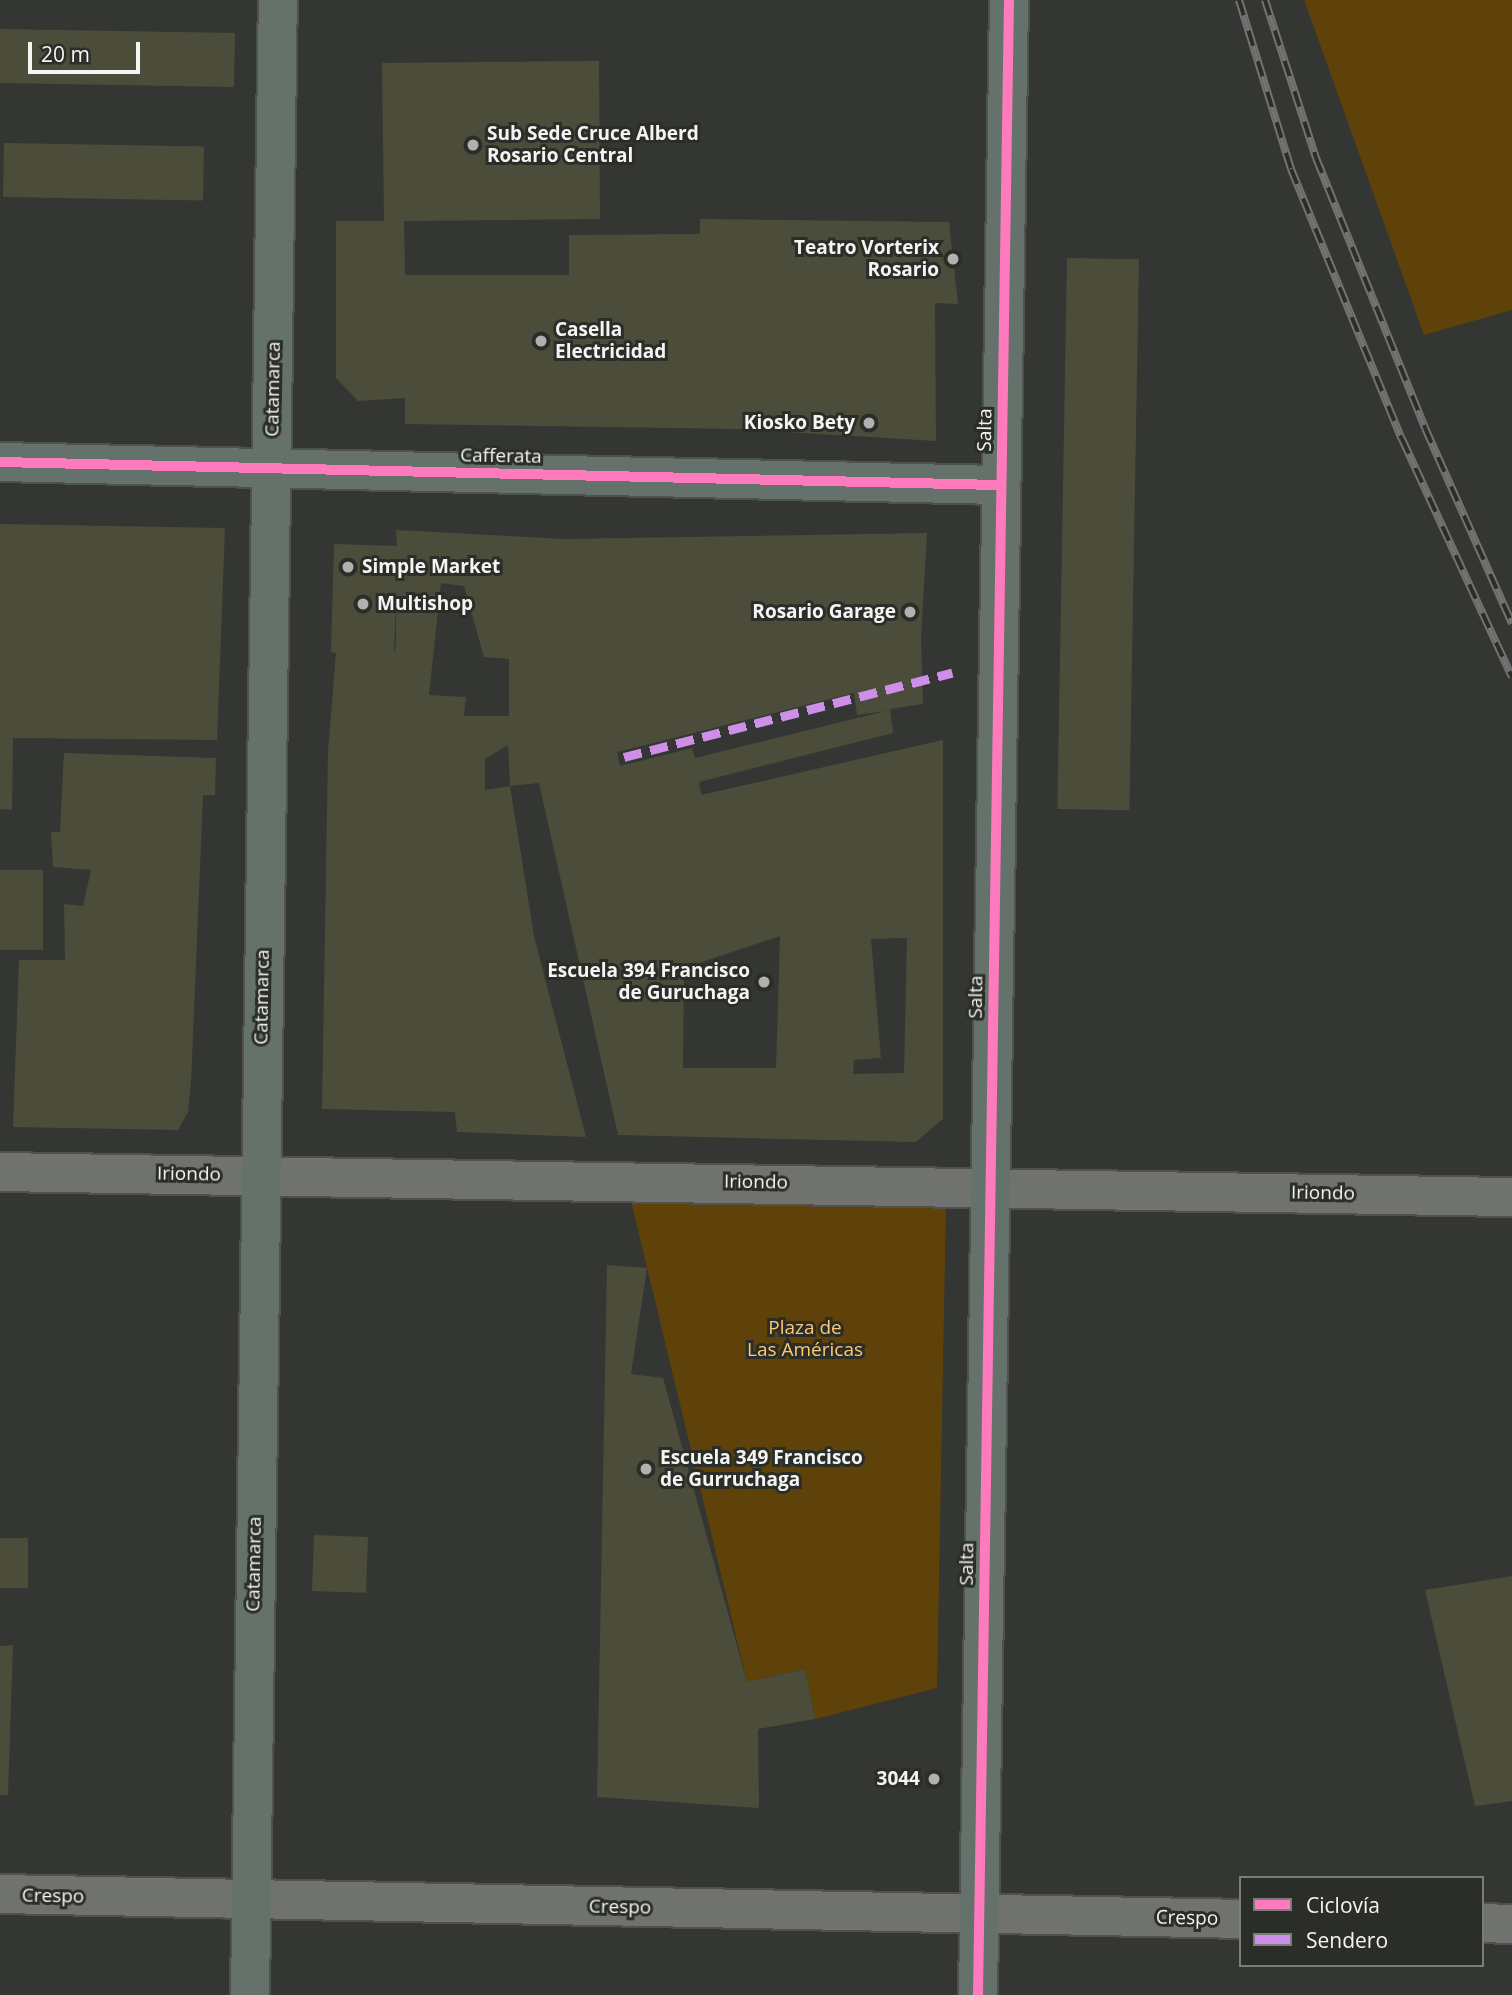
<!DOCTYPE html>
<html>
<head>
<meta charset="utf-8">
<style>
	body { margin:0 }
	#map { position:relative; width:1512px; height:1995px; overflow:hidden; background:#343633; font-family:"Open Sans",sans-serif }
	div>[style] { position:absolute }
	.green>* { inset:0; background:#5e4209 }
	.building>* { inset:0; background:#4c4c3b; transform-origin:0 0 }
	.roads { filter:drop-shadow(2px 0 #50514f) drop-shadow(-2px 0 #50514f) drop-shadow(0 2px #50514f) drop-shadow(0 -2px #50514f) }
	.minor>* { height:38px; margin:-19px; padding:0 19px; transform-origin:19px; border-radius:19px; background:#707270 }
	.major>* { height:38px; margin:-19px; padding:0 19px; transform-origin:19px; border-radius:19px; background:#65716b }
	.rail>* { height:8px; margin-top:-4px; transform-origin:0; background:repeating-linear-gradient(90deg,#2a2d28 0 16px,#727371 0 32px); box-sizing:border-box; border-block:2px solid #727371 }
	.quiet>* { height:9px; margin-top:-4.5px; transform-origin:0; background:repeating-linear-gradient(90deg,#ce8fe9 0 18px,transparent 0 27px) }
	.cycleway>* { height:10px; margin:-5px; padding:0 5px; transform-origin:5px; border-radius:5px; background:#fd7abc }
	.dots>* { width:19px; height:19px; translate:-50% -50%; box-sizing:border-box; border:4px solid #2a2d28; border-radius:50% }
	span { translate:-50% -50%; white-space:nowrap; text-align:center; line-height:1.15; -webkit-text-stroke:6px #2a2d28; paint-order:stroke }
	.poi-label { font-size:19px; color:#f4f5f3; font-weight:700 }
	.left { translate:0 -50%; text-align:left }
	.right { translate:-100% -50%; text-align:right }
	.street-label { font-size:19px; color:#f4f5f3 }
	.park-label { font-size:19px; color:#ffc871 }
	.legend { position:absolute; left:1239px; top:1876px; width:245px; height:91px; box-sizing:border-box; background:#2a2d28; border:2px solid #7b7d79; margin:0; padding:9px 12px; list-style:none; font-size:21px; color:#f4f5f3 }
	.legend li { display:flex; align-items:center; gap:14px; height:35px }
	.legend b { width:35px; border:2px solid #7b7d79 }
	.scale { position:absolute; left:28px; top:42px; width:112px; height:32px; box-sizing:border-box; border:4px solid #f4f5f3; border-top:0; padding-left:9px; font-size:21px; line-height:24px; white-space:nowrap; color:#f4f5f3; -webkit-text-stroke:5px #2a2d28; paint-order:stroke }
</style>
</head>
<body>
<div id="map">
	<div class="green">
		<div style="clip-path:polygon(1304px 0,1512px 0,1512px 310px,1424px 335px)"></div>
		<div style="clip-path:polygon(630px 1197px,946px 1204px,937px 1688px,815px 1719px,805px 1669px,747px 1682px)"></div>
	</div>
	<div class="building">
		<div style="left:0;top:29px;width:235px;height:54px;rotate:1deg"></div>
		<div style="clip-path:polygon(599px 61px,600px 219px,404px 221px,405px 275px,569px 275px,569px 235px,700px 234px,700px 219px,949px 222px,958px 304px,935px 303px,936px 441px,739px 429px,405px 424px,405px 398px,358px 401px,336px 378px,336px 221px,384px 221px,382px 63px)"></div>
		<div style="left:4px;top:143px;width:200px;height:54px;rotate:1deg"></div>
		<div style="left:1067px;top:258px;width:72px;height:551px;rotate:1deg"></div>
		<div style="clip-path:polygon(0 524px,225px 528px,217px 740px,13px 738px,12px 810px,0 809px)"></div>
		<div style="clip-path:polygon(evenodd,396px 530px,564px 539px,927px 533px,921px 637px,923px 704px,890px 709px,893px 733px,699px 782px,701px 795px,943px 740px,943px 1119px,916px 1142px,618px 1135px,539px 783px,510px 786px,508px 745px,485px 759px,485px 790px,510px 786px,534px 936px,586px 1137px,457px 1132px,455px 1112px,322px 1109px,328px 751px,336px 653px,331px 652px,334px 544px,397px 546px,396px 530px,441px 583px,464px 586px,484px 657px,509px 659px,509px 716px,464px 716px,466px 697px,429px 695px,441px 583px,396px 530px,396px 600px,396px 638px,395px 651px,394px 651px,396px 600px,396px 530px,854px 693px,857px 715px,886px 711px,695px 758px,692px 748px,620px 766px,617px 752px,854px 693px,396px 530px,780px 936px,776px 1068px,683px 1068px,684px 968px,780px 936px,396px 530px,907px 938px,904px 1073px,853px 1074px,854px 1060px,881px 1058px,871px 939px,907px 938px)"></div>
		<div style="clip-path:polygon(64px 753px,216px 758px,215px 795px,203px 795px,191px 1082px,188px 1112px,178px 1130px,13px 1127px,19px 960px,65px 960px,64px 904px,83px 906px,91px 870px,53px 867px,51px 832px,60px 832px)"></div>
		<div style="left:0;top:870px;width:43px;height:80px"></div>
		<div style="clip-path:polygon(607px 1265px,647px 1268px,631px 1374px,663px 1378px,747px 1682px,805px 1669px,815px 1719px,758px 1729px,759px 1808px,597px 1797px)"></div>
		<div style="left:314px;top:1535px;width:54px;height:56px;rotate:2deg"></div>
		<div style="left:0;top:1538px;width:28px;height:50px"></div>
		<div style="clip-path:polygon(1512px 1576px,1512px 1801px,1475px 1806px,1425px 1590px)"></div>
		<div style="clip-path:polygon(13px 1645px,8px 1795px,0 1795px,0 1646px)"></div>
	</div>
	<div class="roads">
		<div class="minor">
			<div style="left:0;top:1172px;width:1512px;rotate:0.95deg"></div>
			<div style="left:0;top:1894px;width:1241px;rotate:1.15deg"></div>
			<div style="left:1482px;top:1923px;width:30px;rotate:2deg"></div>
		</div>
		<div class="major">
			<div style="left:0;top:462px;width:1001px;rotate:1.32deg"></div>
			<div style="left:250px;top:1995px;width:1995px;rotate:-89.2deg"></div>
			<div style="left:978px;top:1995px;width:1995px;rotate:-89.11deg"></div>
		</div>
	</div>
	<div class="rail">
		<div style="left:1239px;top:0;width:177px;rotate:72.9deg"></div>
		<div style="left:1291px;top:169px;width:292px;rotate:67.7deg"></div>
		<div style="left:1402px;top:439px;width:262px;rotate:65.2deg"></div>
		<div style="left:1265px;top:0;width:166px;rotate:72.1deg"></div>
		<div style="left:1316px;top:158px;width:291px;rotate:68deg"></div>
		<div style="left:1425px;top:428px;width:214px;rotate:66deg"></div>
	</div>
	<div class="quiet">
		<div style="left:624px;top:757px;width:339px;rotate:-14.4deg"></div>
	</div>
	<div class="cycleway">
		<div style="left:0;top:462px;width:1001px;rotate:1.32deg"></div>
		<div style="left:978px;top:1995px;width:1995px;rotate:-89.11deg"></div>
	</div>
	<div class="dots">
		<div style="left:473px;top:145px;background:#b1b2b0"></div>
		<div style="left:953px;top:259px;background:#b1b2b0"></div>
		<div style="left:541px;top:341px;background:#b1b2b0"></div>
		<div style="left:869px;top:423px;background:#b1b2b0"></div>
		<div style="left:348px;top:567px;background:#b1b2b0"></div>
		<div style="left:363px;top:604px;background:#b1b2b0"></div>
		<div style="left:910px;top:612px;background:#b1b2b0"></div>
		<div style="left:764px;top:982px;background:#b1b2b0"></div>
		<div style="left:646px;top:1469px;background:#b1b2b0"></div>
		<div style="left:934px;top:1779px;background:#b1b2b0"></div>
	</div>
	<div class="poi-label">
		<span class="left" style="left:487px;top:145px">Sub Sede Cruce Alberd<br>Rosario Central</span>
		<span class="right" style="left:939px;top:259px">Teatro Vorterix<br>Rosario</span>
		<span class="left" style="left:555px;top:341px">Casella<br>Electricidad</span>
		<span class="right" style="left:855px;top:423px">Kiosko Bety</span>
		<span class="left" style="left:362px;top:567px">Simple Market</span>
		<span class="left" style="left:377px;top:604px">Multishop</span>
		<span class="right" style="left:896px;top:612px">Rosario Garage</span>
		<span class="right" style="left:750px;top:982px">Escuela 394 Francisco<br>de Guruchaga</span>
		<span class="left" style="left:660px;top:1469px">Escuela 349 Francisco<br>de Gurruchaga</span>
		<span class="right" style="left:920px;top:1779px">3044</span>
	</div>
	<div class="street-label">
		<span style="left:273px;top:389px;rotate:-89deg">Catamarca</span>
		<span style="left:985px;top:430px;rotate:-89deg">Salta</span>
		<span style="left:501px;top:456px;rotate:1deg">Cafferata</span>
		<span style="left:262px;top:997px;rotate:-89deg">Catamarca</span>
		<span style="left:976px;top:997px;rotate:-89deg">Salta</span>
		<span style="left:189px;top:1174px;rotate:1deg">Iriondo</span>
		<span style="left:756px;top:1182px;rotate:1deg">Iriondo</span>
		<span style="left:1323px;top:1193px;rotate:1deg">Iriondo</span>
		<span style="left:254px;top:1564px;rotate:-89deg">Catamarca</span>
		<span style="left:967px;top:1564px;rotate:-89deg">Salta</span>
		<span style="left:53px;top:1896px;rotate:1deg">Crespo</span>
		<span style="left:620px;top:1907px;rotate:1deg">Crespo</span>
		<span style="left:1187px;top:1918px;rotate:1deg">Crespo</span>
	</div>
	<div class="park-label">
		<span style="left:805px;top:1339px">Plaza de<br>Las Américas</span>
	</div>
	<ul class="legend">
	<li><b style="height:9px;background:#fd7abc"></b>Ciclovía</li>
	<li><b style="height:9px;background:#ce8fe9"></b>Sendero</li>
	</ul>
	<div class="scale">20 m</div>
</div>
</body>
</html>
